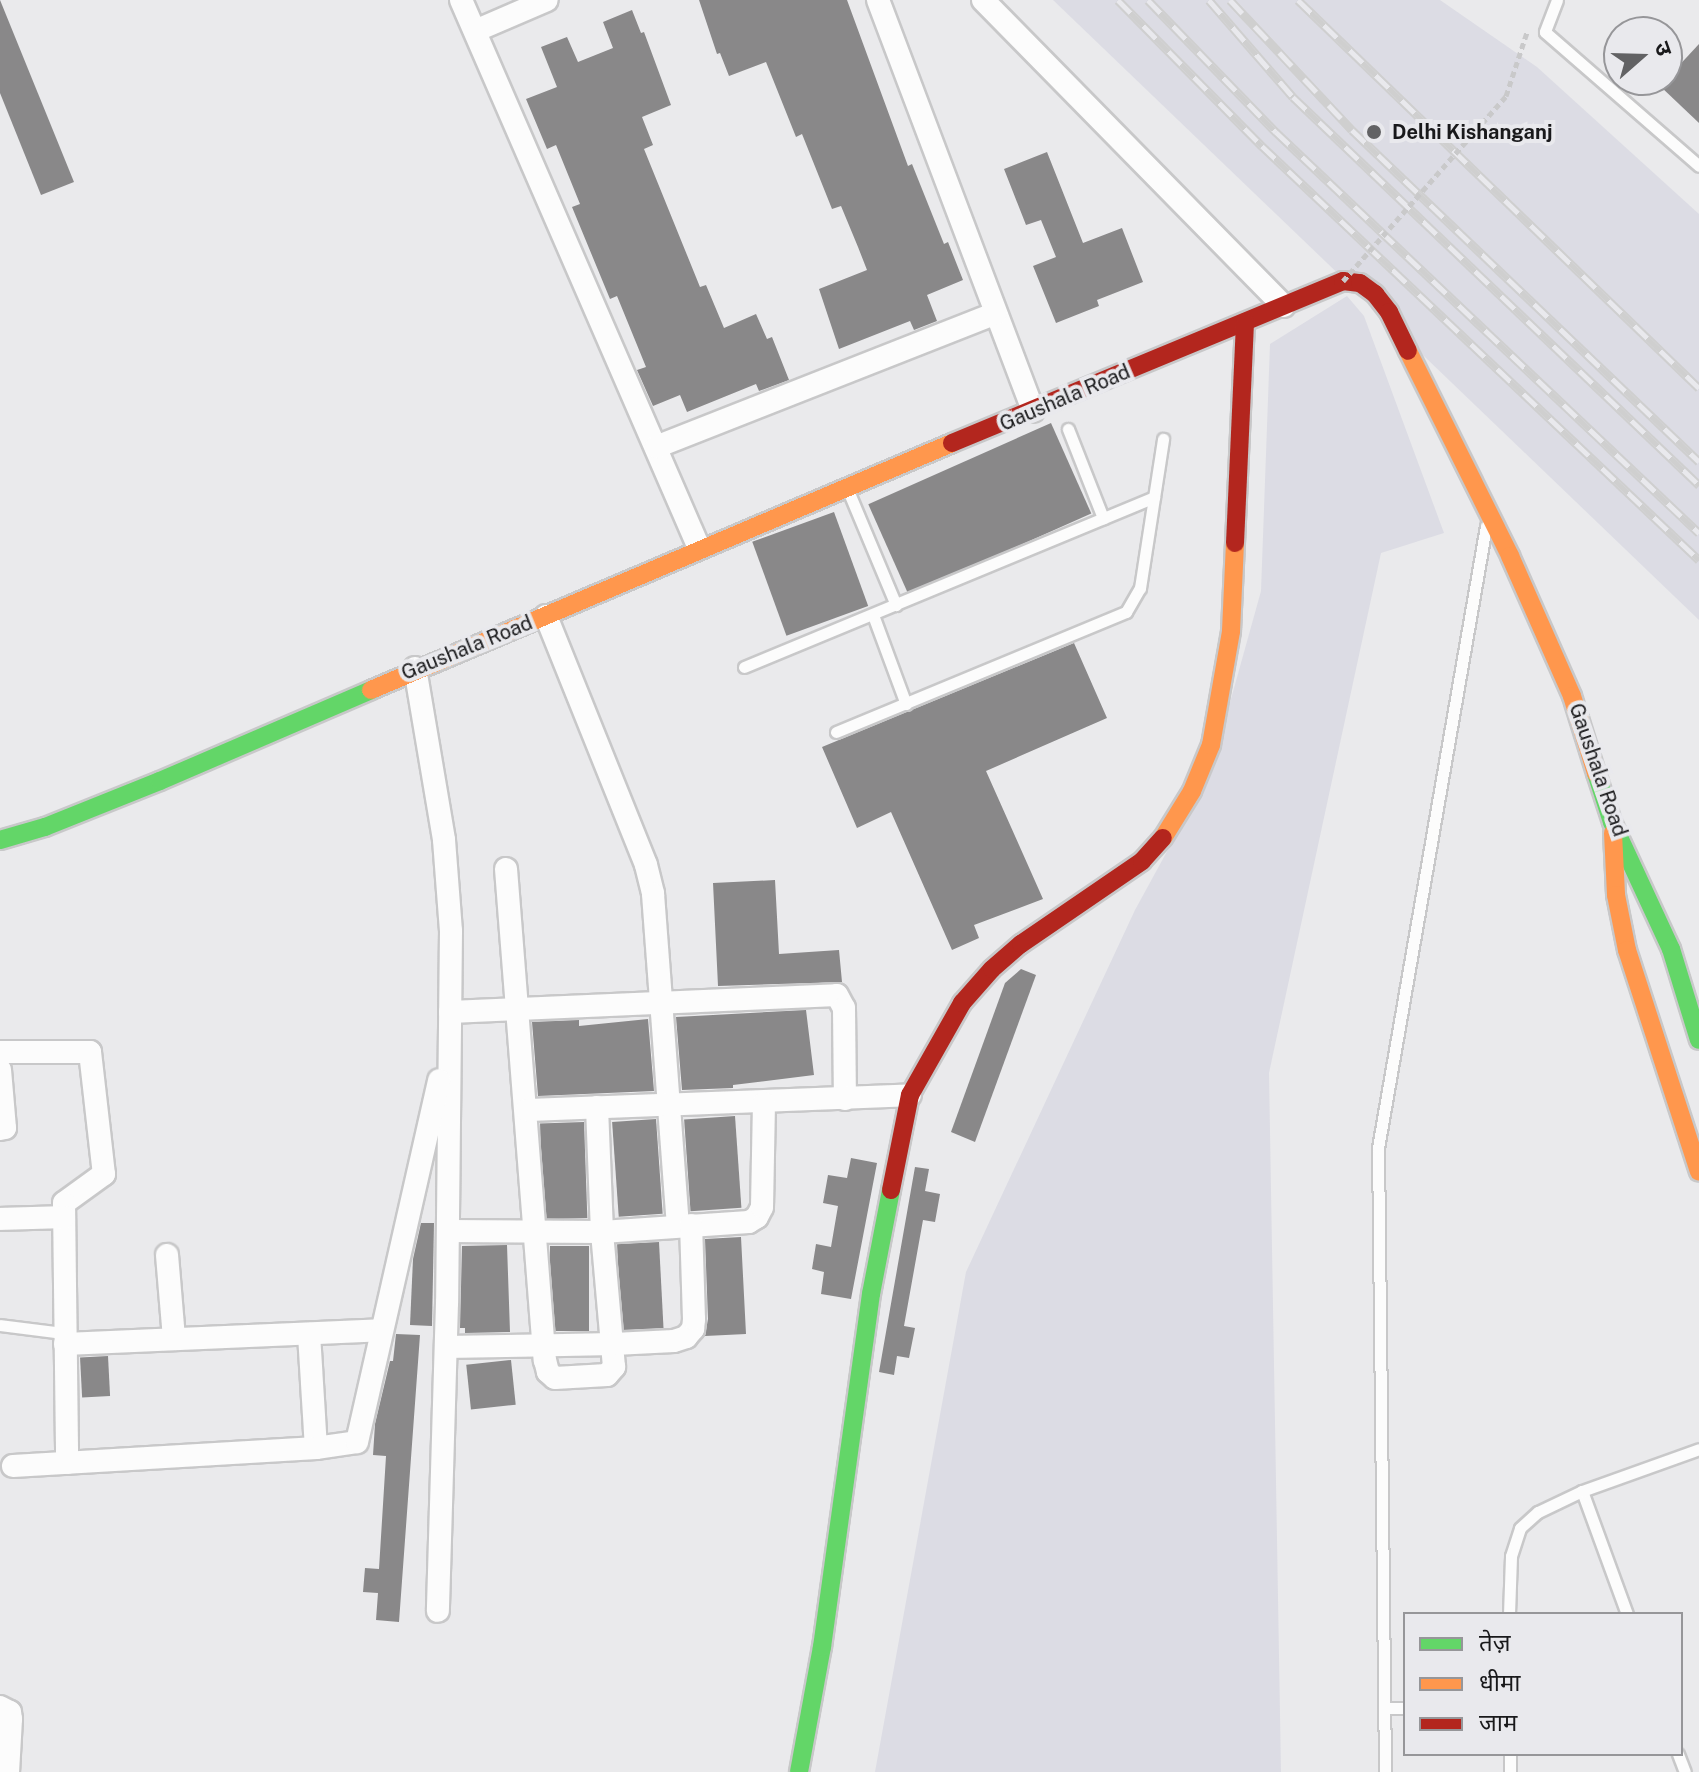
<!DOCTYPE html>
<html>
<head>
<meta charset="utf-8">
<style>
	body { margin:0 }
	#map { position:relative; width:1699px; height:1772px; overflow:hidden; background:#eaeaec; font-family:"Public Sans","Noto Sans Devanagari",sans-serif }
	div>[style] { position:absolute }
	.built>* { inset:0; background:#dcdce4 }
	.building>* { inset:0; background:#898889; transform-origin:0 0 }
	.path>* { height:5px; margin-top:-2.5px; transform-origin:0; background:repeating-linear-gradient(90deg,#c9c9ca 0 6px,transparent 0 10px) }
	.roads { filter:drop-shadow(2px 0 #c8c8c9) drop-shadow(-2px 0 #c8c8c9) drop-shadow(0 2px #c8c8c9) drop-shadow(0 -2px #c8c8c9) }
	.lane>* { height:11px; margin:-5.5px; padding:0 5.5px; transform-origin:5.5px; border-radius:5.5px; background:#fcfcfc }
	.street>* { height:22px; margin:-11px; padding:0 11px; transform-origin:11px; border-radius:11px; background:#fcfcfc }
	.fast>* { height:18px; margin:-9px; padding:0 9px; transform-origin:9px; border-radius:9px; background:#63d668 }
	.slow>* { height:18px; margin:-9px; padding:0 9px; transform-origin:9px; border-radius:9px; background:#ff974d }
	.jam>* { height:18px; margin:-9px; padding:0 9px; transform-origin:9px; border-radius:9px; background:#b3261e }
	.rail>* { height:9px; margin-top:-4.5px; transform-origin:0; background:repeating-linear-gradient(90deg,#e9e9ed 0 18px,#cfcfcf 0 36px); box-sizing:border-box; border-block:2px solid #cfcfcf }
	.path-bridge>* { height:5px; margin-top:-2.5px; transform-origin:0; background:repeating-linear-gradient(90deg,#c9c9ca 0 6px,transparent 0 10px) }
	.dots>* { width:22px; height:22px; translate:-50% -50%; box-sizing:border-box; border:4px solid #e9e9ed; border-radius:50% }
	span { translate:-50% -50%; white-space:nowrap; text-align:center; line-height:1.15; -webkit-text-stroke:8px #e9e9ed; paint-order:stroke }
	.poi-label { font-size:20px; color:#19191b; font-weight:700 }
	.left { translate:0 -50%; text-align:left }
	.street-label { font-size:20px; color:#19191b }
	.legend { position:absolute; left:1403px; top:1612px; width:280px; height:144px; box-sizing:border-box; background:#e9e9ed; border:2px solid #969699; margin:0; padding:10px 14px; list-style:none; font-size:24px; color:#19191b }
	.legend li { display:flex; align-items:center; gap:16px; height:40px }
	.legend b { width:40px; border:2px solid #969699 }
	.north { position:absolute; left:1603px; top:16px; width:80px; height:80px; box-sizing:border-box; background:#e9e9ed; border:2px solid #969699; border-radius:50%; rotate:70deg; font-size:22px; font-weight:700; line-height:32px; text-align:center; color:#19191b }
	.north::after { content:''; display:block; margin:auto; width:28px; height:36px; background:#626264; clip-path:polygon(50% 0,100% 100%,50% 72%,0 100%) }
</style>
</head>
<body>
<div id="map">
	<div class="built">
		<div style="clip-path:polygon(1053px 0,1440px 0,1537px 67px,1699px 214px,1699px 620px)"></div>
		<div style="clip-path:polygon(1347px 296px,1364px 316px,1444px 533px,1381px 553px,1269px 1073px,1281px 1772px,875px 1772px,966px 1272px,1135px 910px,1211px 771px,1261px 591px,1270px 344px)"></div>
	</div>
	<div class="building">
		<div style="clip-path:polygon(0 0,74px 182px,41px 195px,0 93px)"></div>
		<div style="clip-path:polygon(699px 0,847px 0,908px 166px,912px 164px,944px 244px,948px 242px,963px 280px,927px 295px,937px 321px,914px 330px,910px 321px,839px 349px,819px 289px,867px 270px,858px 247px,841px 206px,832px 209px,802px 134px,796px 137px,766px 62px,729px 76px,720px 53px,717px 54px)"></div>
		<div style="clip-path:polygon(632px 10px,641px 33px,644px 32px,671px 105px,642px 117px,653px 145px,644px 149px,700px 287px,706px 285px,724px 328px,756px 314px,767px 339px,772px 337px,789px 380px,759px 391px,756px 384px,687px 412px,680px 395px,653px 406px,637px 370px,646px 367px,617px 296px,610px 299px,572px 207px,580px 204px,556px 145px,547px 149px,526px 99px,557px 87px,541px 47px,567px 37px,578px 62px,613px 48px,603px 22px)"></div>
		<div style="clip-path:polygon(1699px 44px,1699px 123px,1660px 86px)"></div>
		<div style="clip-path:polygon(1047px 152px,1083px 243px,1122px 228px,1143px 282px,1097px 300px,1099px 306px,1056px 323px,1033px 266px,1056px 257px,1041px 220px,1026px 225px,1004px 169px)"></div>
		<div style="left:1051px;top:423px;width:99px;height:200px;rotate:66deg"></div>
		<div style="left:834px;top:512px;width:100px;height:87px;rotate:70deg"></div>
		<div style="clip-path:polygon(1074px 643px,1107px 718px,986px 771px,1043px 899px,974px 925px,979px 938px,952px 950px,891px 812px,857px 828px,822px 747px)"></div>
		<div style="clip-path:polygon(775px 880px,779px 954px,839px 950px,842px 982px,718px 986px,713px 883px)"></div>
		<div style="clip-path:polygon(1021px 969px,1036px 975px,975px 1142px,951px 1132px,1005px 983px)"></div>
		<div style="clip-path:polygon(806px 1010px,814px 1075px,733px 1085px,733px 1088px,682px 1090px,676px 1017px)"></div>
		<div style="clip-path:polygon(648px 1019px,654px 1091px,538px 1096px,532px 1022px,579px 1020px,579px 1026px)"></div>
		<div style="left:735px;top:1116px;width:92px;height:51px;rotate:86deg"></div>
		<div style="left:656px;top:1119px;width:95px;height:44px;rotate:86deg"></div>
		<div style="left:584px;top:1122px;width:96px;height:44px;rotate:88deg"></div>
		<div style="clip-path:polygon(851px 1158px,877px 1163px,851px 1299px,821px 1294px,824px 1272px,812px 1269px,816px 1244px,831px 1247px,838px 1206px,823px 1203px,828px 1175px,847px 1178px)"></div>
		<div style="clip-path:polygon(915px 1167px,929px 1169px,925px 1191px,940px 1194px,935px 1222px,923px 1220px,904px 1326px,915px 1328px,909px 1358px,897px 1356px,894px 1375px,879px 1372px)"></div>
		<div style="clip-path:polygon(421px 1223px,434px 1223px,432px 1326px,410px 1325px,413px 1259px)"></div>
		<div style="clip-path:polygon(741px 1237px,746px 1334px,705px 1336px,708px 1319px,705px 1239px)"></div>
		<div style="left:659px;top:1242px;width:86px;height:42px;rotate:87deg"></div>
		<div style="clip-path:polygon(507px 1245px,510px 1332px,465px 1333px,465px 1328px,460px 1328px,462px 1246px)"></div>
		<div style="left:550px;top:1246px;width:39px;height:85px"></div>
		<div style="clip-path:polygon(396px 1334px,420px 1335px,399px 1622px,376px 1620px,378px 1593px,363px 1592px,365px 1568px,379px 1569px,386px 1456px,373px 1455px,375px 1424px,390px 1361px,393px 1361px)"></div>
		<div style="left:108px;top:1356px;width:40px;height:28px;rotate:87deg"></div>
		<div style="left:511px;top:1360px;width:45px;height:45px;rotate:84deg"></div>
	</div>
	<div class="path">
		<div style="left:1506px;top:96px;width:67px;rotate:-71.8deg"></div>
	</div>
	<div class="roads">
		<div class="lane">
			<div style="left:1557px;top:0;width:34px;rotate:111deg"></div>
			<div style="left:1545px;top:32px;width:204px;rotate:41deg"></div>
			<div style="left:1068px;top:429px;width:96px;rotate:68.5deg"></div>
			<div style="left:847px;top:488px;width:127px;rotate:67.3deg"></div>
			<div style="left:873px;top:615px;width:95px;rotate:69.7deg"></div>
			<div style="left:744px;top:667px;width:444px;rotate:-22.5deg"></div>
			<div style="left:836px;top:732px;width:314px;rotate:-22.5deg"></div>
			<div style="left:1126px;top:612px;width:28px;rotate:-60deg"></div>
			<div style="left:1140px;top:588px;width:151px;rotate:-81.2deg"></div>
			<div style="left:0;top:1325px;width:64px;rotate:7.2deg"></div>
			<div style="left:1582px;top:1491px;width:131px;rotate:69.9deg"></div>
			<div style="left:1509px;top:1614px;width:58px;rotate:-88deg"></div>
			<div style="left:1511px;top:1556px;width:29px;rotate:-72deg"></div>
			<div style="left:1520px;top:1528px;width:24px;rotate:-42deg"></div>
			<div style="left:1538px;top:1512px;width:49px;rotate:-25.5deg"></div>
			<div style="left:1582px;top:1491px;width:124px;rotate:-19.7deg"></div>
			<div style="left:1384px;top:1708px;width:21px"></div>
			<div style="left:1510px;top:1754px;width:18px;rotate:90deg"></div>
			<div style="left:1678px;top:1754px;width:19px;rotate:69deg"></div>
			<div style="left:1385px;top:1772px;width:624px;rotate:-90.64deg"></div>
			<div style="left:1378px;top:1148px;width:631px;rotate:-80.15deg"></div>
		</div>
		<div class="street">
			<div style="left:461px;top:0;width:597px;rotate:66.52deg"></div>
			<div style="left:878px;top:0;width:439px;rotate:69.3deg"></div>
			<div style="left:983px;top:0;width:429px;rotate:45.5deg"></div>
			<div style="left:475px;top:31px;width:78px;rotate:-23.3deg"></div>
			<div style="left:656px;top:447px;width:365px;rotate:-21.5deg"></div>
			<div style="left:546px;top:616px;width:268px;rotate:68.1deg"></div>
			<div style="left:646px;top:865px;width:30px;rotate:76deg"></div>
			<div style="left:653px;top:894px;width:332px;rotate:85.7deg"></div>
			<div style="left:415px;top:668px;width:174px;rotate:80.4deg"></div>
			<div style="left:444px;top:840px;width:91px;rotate:85.6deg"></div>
			<div style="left:451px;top:931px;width:372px;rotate:90.6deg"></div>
			<div style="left:447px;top:1303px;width:308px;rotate:91.7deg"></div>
			<div style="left:506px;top:869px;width:493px;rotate:85.5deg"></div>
			<div style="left:545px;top:1360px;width:12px;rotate:76deg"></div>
			<div style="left:548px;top:1372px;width:9px;rotate:41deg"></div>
			<div style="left:555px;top:1378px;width:52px;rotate:-3.3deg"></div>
			<div style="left:607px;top:1375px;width:11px;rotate:-49deg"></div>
			<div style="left:614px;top:1367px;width:136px;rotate:-95.1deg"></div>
			<div style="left:602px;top:1232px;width:125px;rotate:-92.3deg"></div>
			<div style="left:450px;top:1012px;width:387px;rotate:-2.5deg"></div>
			<div style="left:837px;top:995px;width:15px;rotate:62deg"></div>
			<div style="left:844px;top:1008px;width:91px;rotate:89.4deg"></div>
			<div style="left:0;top:1052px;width:90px"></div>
			<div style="left:90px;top:1052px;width:123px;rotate:83.5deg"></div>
			<div style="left:104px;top:1174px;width:49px;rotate:144.1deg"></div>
			<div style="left:64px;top:1203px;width:260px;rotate:89.3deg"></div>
			<div style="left:0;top:1070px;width:58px;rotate:85.1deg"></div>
			<div style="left:5px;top:1128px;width:5px;rotate:169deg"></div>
			<div style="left:527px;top:1110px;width:383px;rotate:-2.2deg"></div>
			<div style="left:0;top:1219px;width:64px;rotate:-1.8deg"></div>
			<div style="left:448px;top:1231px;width:154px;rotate:0.4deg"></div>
			<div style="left:602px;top:1232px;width:147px;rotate:-3.9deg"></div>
			<div style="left:749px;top:1222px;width:9px;rotate:-32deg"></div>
			<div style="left:757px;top:1217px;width:11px;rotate:-63deg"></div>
			<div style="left:762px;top:1207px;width:104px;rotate:-88.9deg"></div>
			<div style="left:167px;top:1255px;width:83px;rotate:85.2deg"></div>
			<div style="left:309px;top:1334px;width:114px;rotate:86.5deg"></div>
			<div style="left:65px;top:1344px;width:316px;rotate:-2.5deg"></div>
			<div style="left:446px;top:1347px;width:168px;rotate:-1deg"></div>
			<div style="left:614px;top:1344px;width:60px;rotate:-2.9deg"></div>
			<div style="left:674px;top:1341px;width:13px;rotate:-18deg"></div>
			<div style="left:686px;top:1337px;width:11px;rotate:-49deg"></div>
			<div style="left:693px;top:1329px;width:10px;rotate:-84deg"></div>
			<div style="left:694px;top:1319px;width:94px;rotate:-91.8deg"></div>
			<div style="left:13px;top:1466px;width:304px;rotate:-3.4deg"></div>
			<div style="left:316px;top:1448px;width:41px;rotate:-8.3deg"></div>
			<div style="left:357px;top:1442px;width:371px;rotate:-77.2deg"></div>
			<div style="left:0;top:1707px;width:11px;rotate:27deg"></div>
			<div style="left:10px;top:1712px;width:7px;rotate:82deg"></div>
			<div style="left:11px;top:1719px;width:53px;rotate:93.2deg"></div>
		</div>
		<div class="fast">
			<div style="left:1596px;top:773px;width:52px;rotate:71.9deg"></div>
			<div style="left:1612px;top:822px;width:140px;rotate:65.1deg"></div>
			<div style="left:1671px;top:949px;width:95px;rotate:72.9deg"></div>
			<div style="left:0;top:840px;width:47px;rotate:-16.1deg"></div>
			<div style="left:45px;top:827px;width:124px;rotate:-21.8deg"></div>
			<div style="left:160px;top:781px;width:230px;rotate:-23.3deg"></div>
			<div style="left:799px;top:1772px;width:127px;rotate:-79.6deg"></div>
			<div style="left:822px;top:1647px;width:356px;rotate:-82.1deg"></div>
			<div style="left:871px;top:1294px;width:106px;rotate:-79.1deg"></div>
		</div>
		<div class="slow">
			<div style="left:1408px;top:351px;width:229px;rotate:63.5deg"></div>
			<div style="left:1510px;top:556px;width:153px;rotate:66.1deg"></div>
			<div style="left:1572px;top:696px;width:81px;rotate:72.7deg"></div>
			<div style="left:371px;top:690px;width:631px;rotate:-23.03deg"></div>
			<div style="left:1613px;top:833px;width:62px;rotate:87.2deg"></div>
			<div style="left:1616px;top:895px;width:56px;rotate:78.7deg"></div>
			<div style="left:1627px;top:950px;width:233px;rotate:72deg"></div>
			<div style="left:1163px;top:838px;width:55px;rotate:-58.3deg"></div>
			<div style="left:1192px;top:791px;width:50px;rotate:-67.6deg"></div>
			<div style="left:1211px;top:745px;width:116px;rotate:-80deg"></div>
			<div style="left:1231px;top:631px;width:88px;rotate:-87.4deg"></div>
		</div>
		<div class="jam">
			<div style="left:952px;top:443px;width:423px;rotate:-22.5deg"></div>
			<div style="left:1343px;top:281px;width:17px;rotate:7deg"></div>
			<div style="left:1360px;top:283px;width:19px;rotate:36deg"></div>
			<div style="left:1375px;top:294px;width:23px;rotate:52deg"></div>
			<div style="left:1389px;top:312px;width:43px;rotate:64deg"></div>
			<div style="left:1235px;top:543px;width:221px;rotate:-87.4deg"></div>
			<div style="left:891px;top:1190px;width:97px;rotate:-78.7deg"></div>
			<div style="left:910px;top:1095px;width:106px;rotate:-60.5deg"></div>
			<div style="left:962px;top:1003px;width:45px;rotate:-48.6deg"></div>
			<div style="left:992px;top:969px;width:38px;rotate:-41deg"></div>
			<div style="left:1021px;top:944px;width:147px;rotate:-34.4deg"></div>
			<div style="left:1142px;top:861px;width:31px;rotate:-48deg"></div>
		</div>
	</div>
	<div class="rail">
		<div style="left:1118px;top:0;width:205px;rotate:45.4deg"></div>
		<div style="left:1262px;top:146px;width:602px;rotate:43.45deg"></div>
		<div style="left:1148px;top:0;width:184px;rotate:45.9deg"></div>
		<div style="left:1276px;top:132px;width:583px;rotate:43.47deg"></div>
		<div style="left:1209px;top:0;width:128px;rotate:49.1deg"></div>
		<div style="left:1293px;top:97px;width:562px;rotate:43.7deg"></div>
		<div style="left:1230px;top:0;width:178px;rotate:46.8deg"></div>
		<div style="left:1352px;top:130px;width:480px;rotate:43.7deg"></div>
		<div style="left:1298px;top:0;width:558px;rotate:44.06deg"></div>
	</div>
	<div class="path-bridge">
		<div style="left:1343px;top:281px;width:247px;rotate:-48.6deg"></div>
	</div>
	<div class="dots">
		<div style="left:1374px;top:132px;background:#626264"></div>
	</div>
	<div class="poi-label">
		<span class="left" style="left:1392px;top:132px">Delhi Kishanganj</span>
	</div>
	<div class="street-label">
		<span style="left:1065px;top:398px;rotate:-23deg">Gaushala Road</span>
		<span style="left:467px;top:648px;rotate:-22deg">Gaushala Road</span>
		<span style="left:1598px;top:770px;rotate:71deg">Gaushala Road</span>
	</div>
	<ul class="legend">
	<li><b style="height:10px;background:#63d668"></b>तेज़</li>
	<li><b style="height:10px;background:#ff974d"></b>धीमा</li>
	<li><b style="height:10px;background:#b3261e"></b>जाम</li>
	</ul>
	<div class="north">उ</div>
</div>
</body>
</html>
